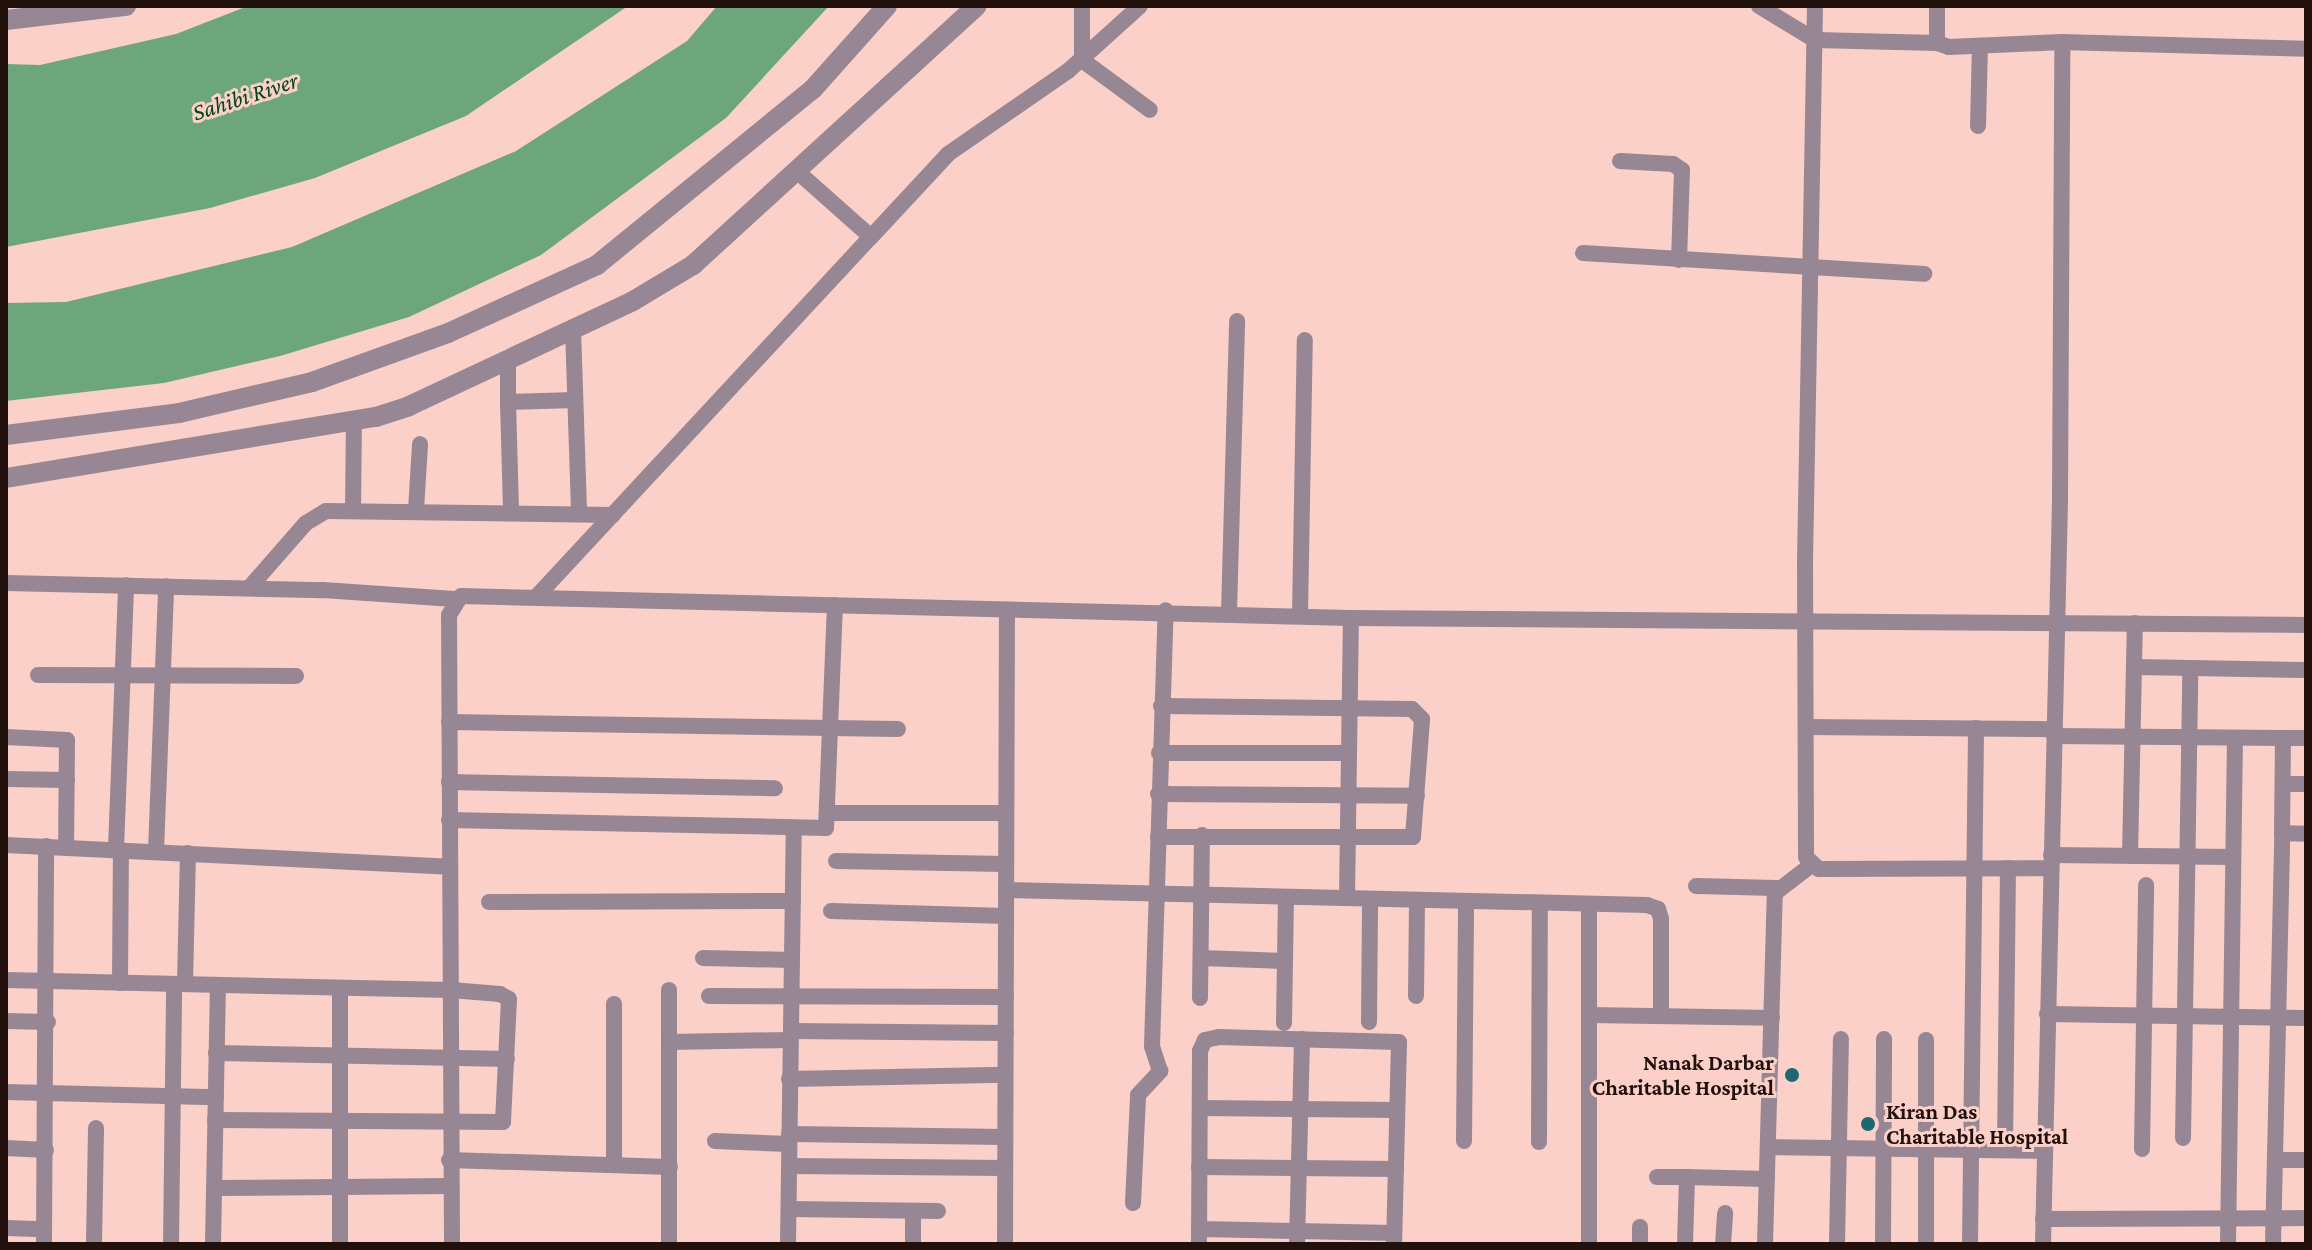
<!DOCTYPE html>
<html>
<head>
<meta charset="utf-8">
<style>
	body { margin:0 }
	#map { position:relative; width:2312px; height:1250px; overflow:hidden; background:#fbd0c8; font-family:"Crimson Pro",serif }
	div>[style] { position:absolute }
	.water>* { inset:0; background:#6ea67b }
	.minor>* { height:16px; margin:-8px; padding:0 8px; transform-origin:8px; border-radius:8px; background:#978694 }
	.tertiary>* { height:20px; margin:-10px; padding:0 10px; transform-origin:10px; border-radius:10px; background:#978694 }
	.dots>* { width:22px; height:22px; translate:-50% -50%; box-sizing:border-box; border:4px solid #fbd0c8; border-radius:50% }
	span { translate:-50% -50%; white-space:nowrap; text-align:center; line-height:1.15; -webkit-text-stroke:6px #fbd0c8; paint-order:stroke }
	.poi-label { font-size:22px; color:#22100d; font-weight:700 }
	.right { translate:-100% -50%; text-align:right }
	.left { translate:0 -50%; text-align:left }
	.water-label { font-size:24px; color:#00451d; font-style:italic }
	.frame { position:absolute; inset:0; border:8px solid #22100d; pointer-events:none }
</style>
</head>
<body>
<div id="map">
	<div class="water">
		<div style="clip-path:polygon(248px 6px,628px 6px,466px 116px,315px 178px,210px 208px,6px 247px,6px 64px,40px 65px,176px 34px)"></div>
		<div style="clip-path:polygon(717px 6px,829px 6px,726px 118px,541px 255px,409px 317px,280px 356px,164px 383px,6px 401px,6px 303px,66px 302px,292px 247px,516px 151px,687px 41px)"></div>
	</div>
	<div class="minor">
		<div style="left:1082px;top:6px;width:54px;rotate:90deg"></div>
		<div style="left:1082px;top:60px;width:84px;rotate:36.3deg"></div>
		<div style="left:1759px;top:6px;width:66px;rotate:31.3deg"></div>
		<div style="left:1815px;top:40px;width:122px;rotate:1.4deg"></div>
		<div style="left:1815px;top:6px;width:554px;rotate:91.03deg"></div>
		<div style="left:1805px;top:560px;width:297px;rotate:89.8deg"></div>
		<div style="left:1806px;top:857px;width:18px;rotate:43deg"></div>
		<div style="left:1819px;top:869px;width:232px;rotate:-0.2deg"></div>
		<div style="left:1937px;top:6px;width:37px;rotate:90deg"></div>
		<div style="left:1937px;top:43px;width:13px;rotate:18deg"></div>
		<div style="left:1949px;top:47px;width:113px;rotate:-2.5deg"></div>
		<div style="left:2062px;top:42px;width:244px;rotate:1.6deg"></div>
		<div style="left:1978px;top:126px;width:80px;rotate:-88.6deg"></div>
		<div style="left:1620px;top:161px;width:53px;rotate:3.2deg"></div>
		<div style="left:1673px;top:164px;width:11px;rotate:34deg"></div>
		<div style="left:1682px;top:170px;width:90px;rotate:91.9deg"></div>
		<div style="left:799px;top:173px;width:96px;rotate:41.6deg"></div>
		<div style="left:871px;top:237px;width:113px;rotate:-47.1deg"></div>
		<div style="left:948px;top:154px;width:146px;rotate:-34.7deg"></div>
		<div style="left:1068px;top:71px;width:97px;rotate:-42.1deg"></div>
		<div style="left:1583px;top:253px;width:342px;rotate:3.5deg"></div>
		<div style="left:573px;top:329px;width:185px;rotate:88.1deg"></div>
		<div style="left:508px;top:360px;width:42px;rotate:90deg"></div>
		<div style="left:508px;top:402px;width:67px;rotate:-1.7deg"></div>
		<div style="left:508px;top:402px;width:110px;rotate:88.4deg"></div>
		<div style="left:416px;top:510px;width:66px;rotate:-86.5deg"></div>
		<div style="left:353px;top:511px;width:89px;rotate:-89.4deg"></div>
		<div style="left:6px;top:583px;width:317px;rotate:1.3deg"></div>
		<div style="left:323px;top:590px;width:131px;rotate:3.9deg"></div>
		<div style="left:249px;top:588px;width:86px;rotate:-48.8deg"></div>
		<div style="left:306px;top:523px;width:23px;rotate:-31deg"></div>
		<div style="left:326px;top:511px;width:287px;rotate:0.8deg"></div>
		<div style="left:538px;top:595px;width:489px;rotate:-47.1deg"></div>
		<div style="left:1229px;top:612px;width:291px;rotate:-88.4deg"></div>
		<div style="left:1300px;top:615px;width:275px;rotate:-89deg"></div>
		<div style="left:2135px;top:667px;width:171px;rotate:1deg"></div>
		<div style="left:38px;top:675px;width:258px;rotate:0.2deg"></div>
		<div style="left:449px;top:722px;width:449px;rotate:0.9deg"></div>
		<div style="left:1806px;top:727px;width:248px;rotate:0.5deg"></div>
		<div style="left:2054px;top:736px;width:229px;rotate:0.5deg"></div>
		<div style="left:2283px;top:738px;width:95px;rotate:90.6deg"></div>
		<div style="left:2282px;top:833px;width:24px;rotate:2deg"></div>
		<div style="left:6px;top:737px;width:61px;rotate:2.8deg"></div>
		<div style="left:67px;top:740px;width:107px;rotate:90.5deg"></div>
		<div style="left:2283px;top:738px;width:23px"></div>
		<div style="left:1159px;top:753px;width:190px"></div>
		<div style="left:6px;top:779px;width:61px;rotate:0.9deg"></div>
		<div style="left:449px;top:782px;width:326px;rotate:1.1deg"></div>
		<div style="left:2283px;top:784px;width:23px"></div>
		<div style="left:1158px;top:794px;width:259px;rotate:0.4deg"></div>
		<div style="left:830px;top:813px;width:176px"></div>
		<div style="left:449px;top:820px;width:377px;rotate:1.2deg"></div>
		<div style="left:826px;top:828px;width:223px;rotate:-87.7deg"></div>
		<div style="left:1158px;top:837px;width:255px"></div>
		<div style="left:1413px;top:837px;width:118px;rotate:-85.6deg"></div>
		<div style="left:1422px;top:719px;width:14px;rotate:-135deg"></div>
		<div style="left:1412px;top:709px;width:251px;rotate:-179.3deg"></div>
		<div style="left:6px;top:845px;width:444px;rotate:2.8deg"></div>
		<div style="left:116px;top:849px;width:264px;rotate:-87.8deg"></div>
		<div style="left:156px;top:851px;width:265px;rotate:-87.8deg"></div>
		<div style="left:2051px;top:855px;width:182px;rotate:0.6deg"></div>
		<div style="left:2130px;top:856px;width:233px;rotate:-88.8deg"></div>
		<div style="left:836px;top:861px;width:170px;rotate:1deg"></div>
		<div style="left:1696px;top:886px;width:80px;rotate:1.4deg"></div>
		<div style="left:1006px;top:890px;width:641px;rotate:1.34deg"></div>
		<div style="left:1647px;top:905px;width:12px;rotate:20deg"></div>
		<div style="left:1658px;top:909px;width:10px;rotate:73deg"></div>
		<div style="left:1661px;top:919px;width:97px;rotate:90deg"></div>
		<div style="left:1347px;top:898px;width:280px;rotate:-89.2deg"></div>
		<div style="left:489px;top:902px;width:304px;rotate:-0.2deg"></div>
		<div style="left:831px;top:911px;width:175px;rotate:1.6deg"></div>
		<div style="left:703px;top:958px;width:89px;rotate:1.3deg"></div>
		<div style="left:1201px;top:958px;width:83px;rotate:2.1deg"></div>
		<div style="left:6px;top:980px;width:445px;rotate:1.3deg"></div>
		<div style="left:451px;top:990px;width:49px;rotate:4.7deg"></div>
		<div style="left:500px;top:994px;width:10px;rotate:29deg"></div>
		<div style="left:509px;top:999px;width:123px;rotate:92.8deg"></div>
		<div style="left:503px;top:1122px;width:288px;rotate:-179.6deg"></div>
		<div style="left:120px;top:983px;width:133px;rotate:-89.6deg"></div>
		<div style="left:185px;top:984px;width:131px;rotate:-88.7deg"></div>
		<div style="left:669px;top:990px;width:254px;rotate:90deg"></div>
		<div style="left:709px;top:996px;width:297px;rotate:0.2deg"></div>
		<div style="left:1416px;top:996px;width:96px;rotate:-89.4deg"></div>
		<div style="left:1200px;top:998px;width:163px;rotate:-89.3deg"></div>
		<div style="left:614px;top:1004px;width:161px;rotate:90deg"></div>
		<div style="left:2047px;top:1014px;width:259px;rotate:0.9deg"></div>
		<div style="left:1589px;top:1015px;width:183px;rotate:0.9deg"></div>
		<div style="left:6px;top:1021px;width:42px;rotate:1.4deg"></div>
		<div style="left:1369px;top:1022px;width:123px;rotate:-89.5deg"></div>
		<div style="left:1284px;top:1023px;width:126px;rotate:-89.1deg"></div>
		<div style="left:791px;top:1031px;width:215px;rotate:0.5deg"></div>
		<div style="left:1926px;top:1040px;width:204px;rotate:90deg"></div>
		<div style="left:670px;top:1042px;width:120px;rotate:-1deg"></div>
		<div style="left:216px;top:1053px;width:291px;rotate:1.2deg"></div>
		<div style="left:789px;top:1079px;width:216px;rotate:-1.1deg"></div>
		<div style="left:6px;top:1092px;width:210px;rotate:1.4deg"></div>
		<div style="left:1200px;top:1108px;width:197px;rotate:0.6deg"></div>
		<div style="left:789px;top:1134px;width:216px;rotate:0.8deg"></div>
		<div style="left:2183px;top:1138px;width:470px;rotate:-89.1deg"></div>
		<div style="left:715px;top:1141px;width:74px;rotate:2.3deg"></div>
		<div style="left:1464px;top:1141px;width:240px;rotate:-89.5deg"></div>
		<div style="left:1539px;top:1142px;width:239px;rotate:-89.8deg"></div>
		<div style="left:1768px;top:1147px;width:275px;rotate:0.8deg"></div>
		<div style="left:6px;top:1148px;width:40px;rotate:2.9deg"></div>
		<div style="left:2142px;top:1149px;width:264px;rotate:-89.1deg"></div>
		<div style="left:2005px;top:1150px;width:282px;rotate:-89.4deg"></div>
		<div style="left:449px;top:1160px;width:221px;rotate:1.8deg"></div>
		<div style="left:2276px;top:1160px;width:30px"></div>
		<div style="left:789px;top:1166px;width:216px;rotate:0.5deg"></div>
		<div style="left:1199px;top:1167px;width:197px;rotate:0.6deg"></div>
		<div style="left:1657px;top:1177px;width:30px"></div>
		<div style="left:1687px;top:1177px;width:67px;rotate:91.7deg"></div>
		<div style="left:1687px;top:1177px;width:80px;rotate:1.4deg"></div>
		<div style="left:214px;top:1188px;width:236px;rotate:-0.5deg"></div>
		<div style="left:1133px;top:1203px;width:108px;rotate:-87.3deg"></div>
		<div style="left:1138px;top:1095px;width:33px;rotate:-47deg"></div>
		<div style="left:1160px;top:1071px;width:26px;rotate:-108deg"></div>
		<div style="left:1152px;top:1046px;width:436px;rotate:-88.2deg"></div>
		<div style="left:789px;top:1209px;width:149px;rotate:0.8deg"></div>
		<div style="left:2043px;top:1219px;width:263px;rotate:-0.2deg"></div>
		<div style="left:6px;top:1228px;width:38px;rotate:2deg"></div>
		<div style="left:1199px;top:1229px;width:195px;rotate:1.2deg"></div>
		<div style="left:44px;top:1244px;width:398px;rotate:-89.7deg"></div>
		<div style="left:94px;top:1244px;width:116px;rotate:-89deg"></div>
		<div style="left:171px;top:1244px;width:260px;rotate:-89.3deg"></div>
		<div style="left:213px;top:1244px;width:259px;rotate:-88.9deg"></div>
		<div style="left:340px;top:1244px;width:256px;rotate:-90deg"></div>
		<div style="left:452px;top:1244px;width:629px;rotate:-90.27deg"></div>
		<div style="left:449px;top:615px;width:22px;rotate:-58deg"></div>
		<div style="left:461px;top:596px;width:890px;rotate:1.42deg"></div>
		<div style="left:1351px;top:618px;width:955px;rotate:0.42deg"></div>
		<div style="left:788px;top:1244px;width:416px;rotate:-89.2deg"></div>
		<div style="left:913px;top:1244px;width:33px;rotate:-90deg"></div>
		<div style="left:1005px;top:1244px;width:634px;rotate:-89.82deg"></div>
		<div style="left:1199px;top:1244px;width:193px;rotate:-89.7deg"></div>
		<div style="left:1200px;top:1051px;width:12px;rotate:-66deg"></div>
		<div style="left:1205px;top:1040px;width:14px;rotate:-12deg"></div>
		<div style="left:1219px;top:1037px;width:180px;rotate:1.6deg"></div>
		<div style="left:1399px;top:1042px;width:202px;rotate:91.4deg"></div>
		<div style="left:1297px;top:1244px;width:205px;rotate:-88.6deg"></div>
		<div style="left:1589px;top:1244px;width:340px;rotate:-90deg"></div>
		<div style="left:1640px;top:1244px;width:17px;rotate:-90deg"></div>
		<div style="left:1723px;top:1244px;width:31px;rotate:-86deg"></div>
		<div style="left:1765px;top:1244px;width:351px;rotate:-88.4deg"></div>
		<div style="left:1775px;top:893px;width:44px;rotate:-37.6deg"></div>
		<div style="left:1837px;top:1244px;width:205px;rotate:-88.9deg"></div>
		<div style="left:1883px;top:1244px;width:205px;rotate:-89.7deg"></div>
		<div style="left:1970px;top:1244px;width:516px;rotate:-89.33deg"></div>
		<div style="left:2043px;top:1244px;width:746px;rotate:-88.69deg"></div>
		<div style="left:2060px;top:498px;width:456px;rotate:-89.7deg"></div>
		<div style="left:2228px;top:1244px;width:506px;rotate:-89.21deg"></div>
		<div style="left:2273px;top:1244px;width:411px;rotate:-88.7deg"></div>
	</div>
	<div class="tertiary">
		<div style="left:6px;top:20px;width:121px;rotate:-6.7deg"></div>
		<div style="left:6px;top:435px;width:174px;rotate:-7.2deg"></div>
		<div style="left:179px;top:413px;width:137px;rotate:-13.1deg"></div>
		<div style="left:312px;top:382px;width:145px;rotate:-19.8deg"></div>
		<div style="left:448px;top:333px;width:164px;rotate:-24.5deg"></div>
		<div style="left:597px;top:265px;width:279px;rotate:-39.2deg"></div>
		<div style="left:813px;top:89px;width:111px;rotate:-48.3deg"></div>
		<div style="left:6px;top:478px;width:375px;rotate:-9.4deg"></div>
		<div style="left:376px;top:417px;width:35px;rotate:-18deg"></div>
		<div style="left:409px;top:406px;width:247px;rotate:-25.1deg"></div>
		<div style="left:633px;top:301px;width:70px;rotate:-31deg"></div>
		<div style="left:693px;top:265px;width:384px;rotate:-42.4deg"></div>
	</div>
	<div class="dots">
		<div style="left:1792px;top:1075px;background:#1d6773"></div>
		<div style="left:1868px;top:1124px;background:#1d6773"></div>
	</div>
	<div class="poi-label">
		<span class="right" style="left:1774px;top:1075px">Nanak Darbar<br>Charitable Hospital</span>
		<span class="left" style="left:1886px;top:1124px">Kiran Das<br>Charitable Hospital</span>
	</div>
	<div class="water-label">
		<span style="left:245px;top:96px;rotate:-18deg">Sahibi River</span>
	</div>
	<div class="frame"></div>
</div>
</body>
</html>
